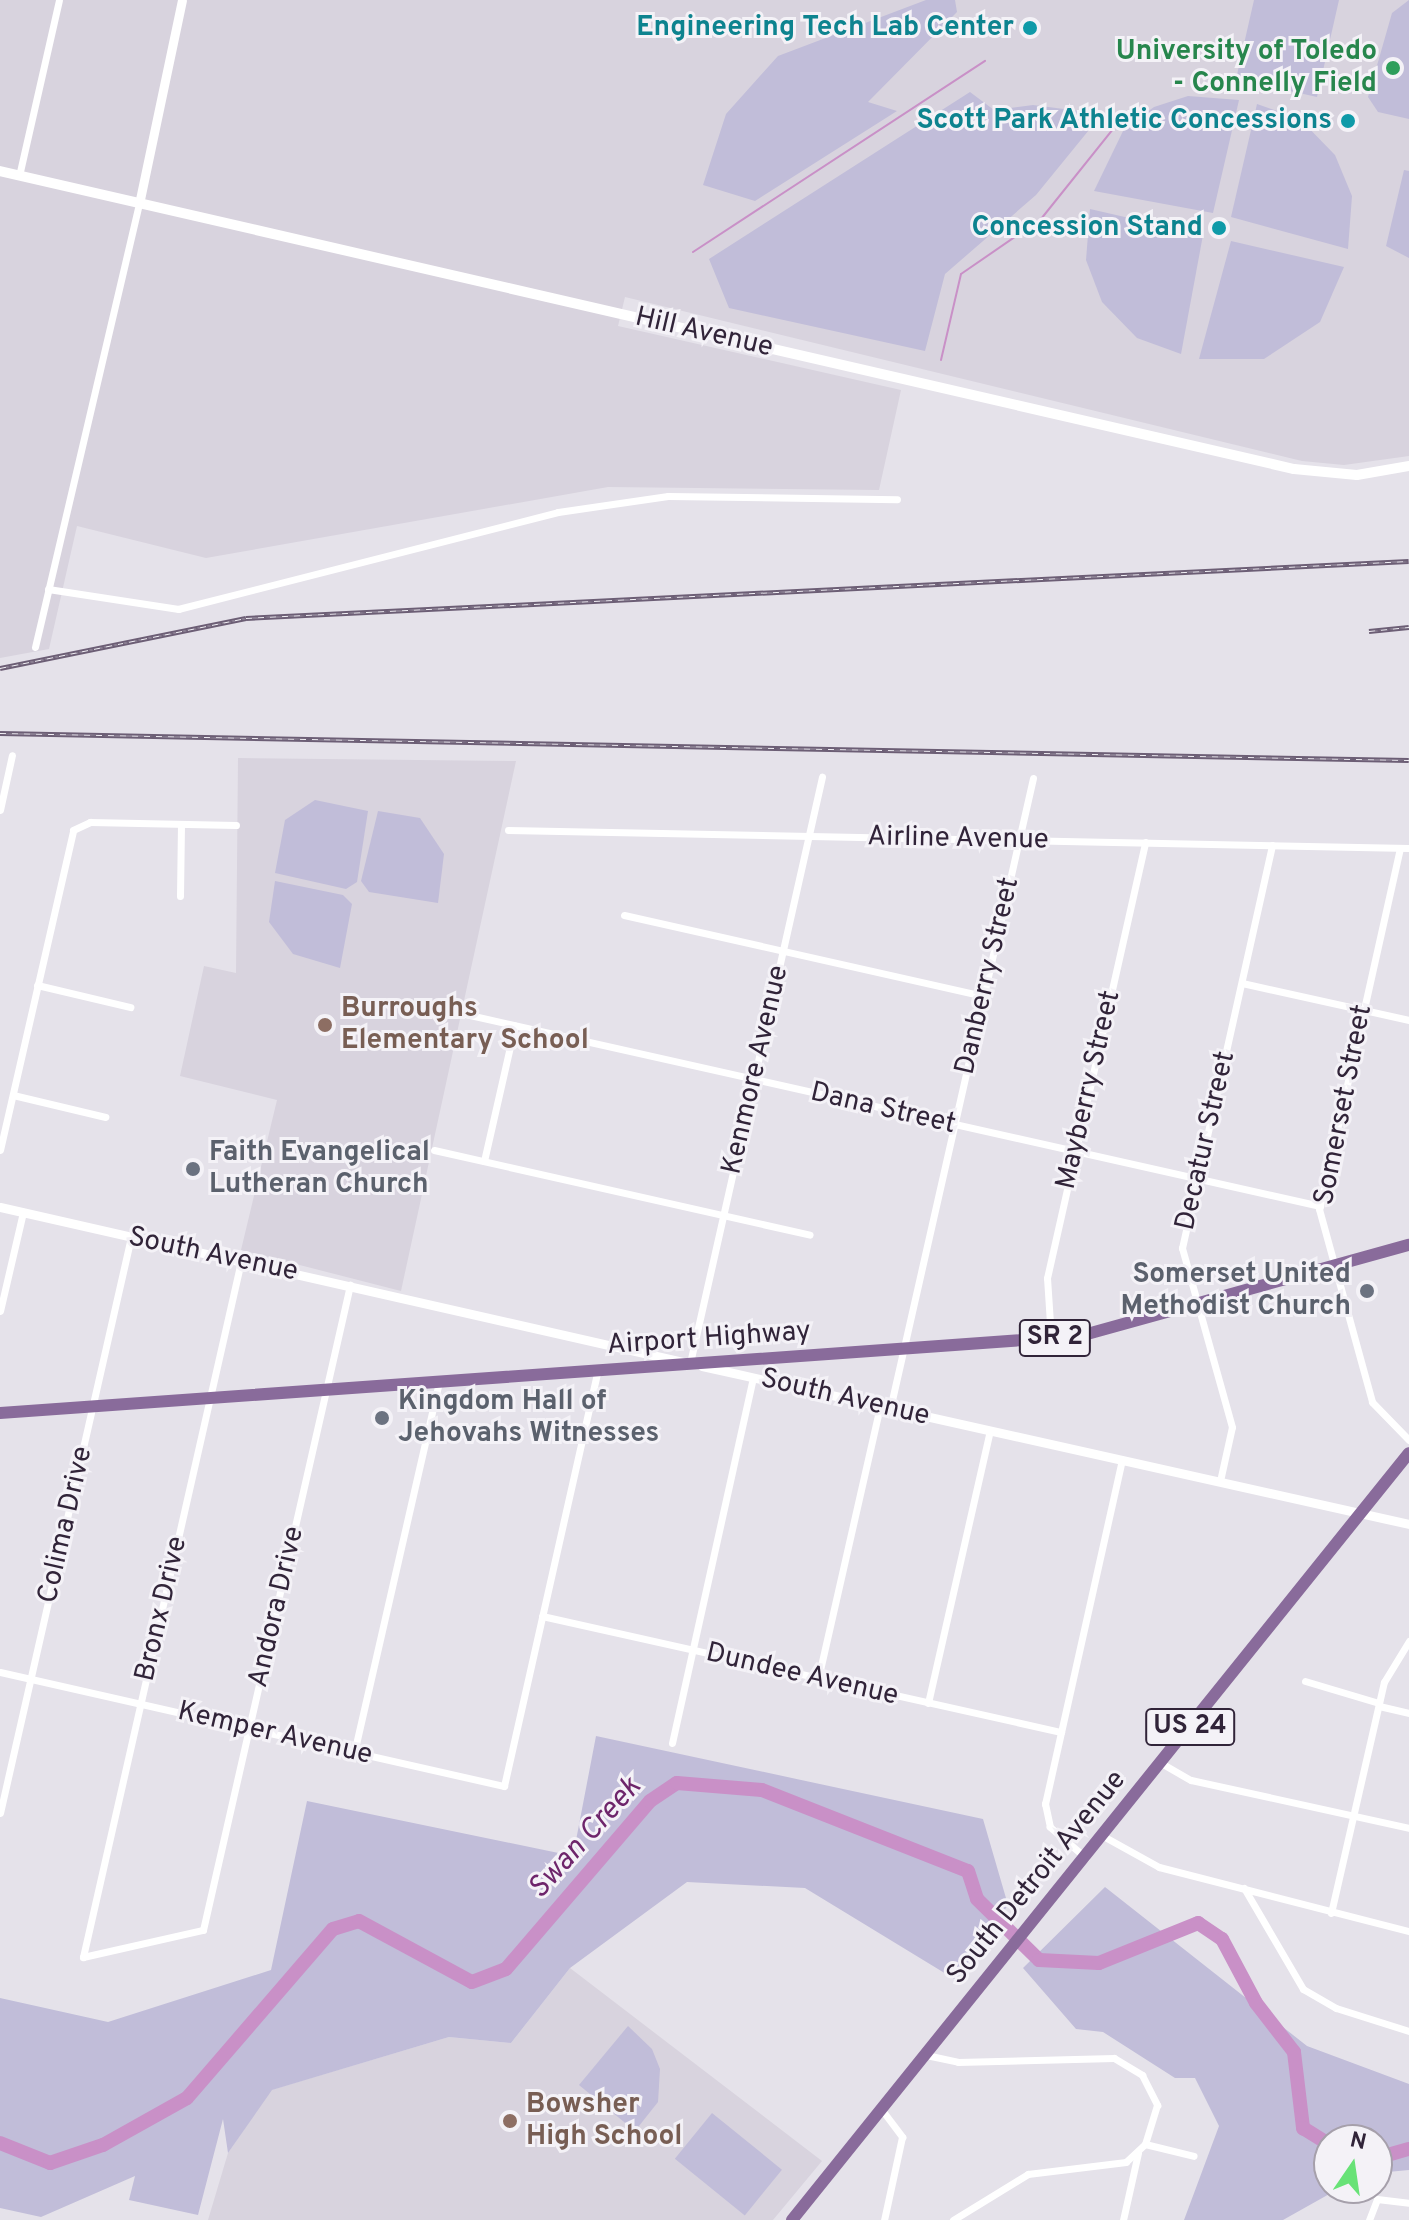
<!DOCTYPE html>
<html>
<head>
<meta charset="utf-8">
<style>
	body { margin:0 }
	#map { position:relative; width:1409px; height:2220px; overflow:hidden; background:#e5e2ea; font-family:Overpass,sans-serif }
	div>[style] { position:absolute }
	.built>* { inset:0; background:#d8d3de }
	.green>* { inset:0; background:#c1bdd9; transform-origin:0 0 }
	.stream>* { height:2px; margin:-1px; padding:0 1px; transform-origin:1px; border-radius:1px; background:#c990c7 }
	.river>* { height:14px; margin:-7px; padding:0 7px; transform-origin:7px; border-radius:7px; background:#c990c7 }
	.minor>* { height:7px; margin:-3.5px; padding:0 3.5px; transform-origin:3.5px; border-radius:3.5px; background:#fff }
	.tertiary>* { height:9px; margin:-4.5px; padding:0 4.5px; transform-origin:4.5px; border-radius:4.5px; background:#fff }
	.secondary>* { height:10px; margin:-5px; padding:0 5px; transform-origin:5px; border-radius:5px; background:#fff }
	.primary>* { height:12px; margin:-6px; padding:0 6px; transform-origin:6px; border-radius:6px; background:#896b9b }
	.rail>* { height:5px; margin-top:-2.5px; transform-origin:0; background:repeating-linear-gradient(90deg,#f4f2f7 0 6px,#6c5e75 0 12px); box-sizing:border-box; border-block:2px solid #6c5e75 }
	.dots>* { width:22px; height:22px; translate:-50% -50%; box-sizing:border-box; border:4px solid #f4f2f7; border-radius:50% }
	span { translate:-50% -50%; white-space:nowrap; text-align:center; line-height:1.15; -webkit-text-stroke:6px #f4f2f7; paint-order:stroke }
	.shield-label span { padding:2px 6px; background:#f4f2f7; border:2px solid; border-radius:6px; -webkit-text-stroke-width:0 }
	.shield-label { font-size:26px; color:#312439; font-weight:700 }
	.culture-label { font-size:28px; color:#0d838f; font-weight:700 }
	.right { translate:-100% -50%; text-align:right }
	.leisure-label { font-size:28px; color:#27864d; font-weight:700 }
	.street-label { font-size:28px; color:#312439 }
	.education-label { font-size:28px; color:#785e54; font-weight:700 }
	.left { translate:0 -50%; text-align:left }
	.worship-label { font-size:28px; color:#5b616d; font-weight:700 }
	.water-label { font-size:30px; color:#6e256b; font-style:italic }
	.north { position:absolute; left:1313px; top:2124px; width:80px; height:80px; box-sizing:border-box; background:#f4f2f7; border:2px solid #a6a0ab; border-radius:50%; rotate:13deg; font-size:22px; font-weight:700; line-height:32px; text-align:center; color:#312439 }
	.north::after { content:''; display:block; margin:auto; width:28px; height:36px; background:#68e277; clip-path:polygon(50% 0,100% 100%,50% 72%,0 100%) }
</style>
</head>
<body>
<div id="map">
	<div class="built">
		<div style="clip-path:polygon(0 0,1409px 0,1409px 456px,1344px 465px,1302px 461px,625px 297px,618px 326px,901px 390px,879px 490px,608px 487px,206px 558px,77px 526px,49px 649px,0 658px)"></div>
		<div style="clip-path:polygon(238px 758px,516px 761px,401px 1291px,241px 1250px,277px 1100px,180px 1076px,204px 966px,236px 973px)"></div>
		<div style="clip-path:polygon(570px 1968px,822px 2161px,773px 2220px,208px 2220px,228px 2153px,271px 2090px,449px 2037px,511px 2043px)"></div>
	</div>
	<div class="green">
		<div style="clip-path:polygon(926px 0,955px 0,957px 12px,868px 102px,897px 111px,755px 201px,703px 185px,726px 114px,778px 56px)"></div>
		<div style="clip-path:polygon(1254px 0,1339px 0,1317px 97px,1236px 79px)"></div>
		<div style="clip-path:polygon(1409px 0,1409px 119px,1378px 112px,1368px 97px,1392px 13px)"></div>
		<div style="clip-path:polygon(970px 92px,994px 110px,1033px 105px,1102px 114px,1036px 195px,945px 274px,925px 351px,729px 308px,709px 259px)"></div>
		<div style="clip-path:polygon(1188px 96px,1239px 100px,1213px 213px,1094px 191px,1124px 129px,1154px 107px)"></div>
		<div style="clip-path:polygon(1257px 104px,1300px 119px,1335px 155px,1352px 196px,1348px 249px,1231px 217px)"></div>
		<div style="clip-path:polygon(1404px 170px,1409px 171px,1409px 258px,1386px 246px)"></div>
		<div style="clip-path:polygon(1090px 209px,1203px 235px,1181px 354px,1137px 338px,1102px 302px,1086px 260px)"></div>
		<div style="clip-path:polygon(1231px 241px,1344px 267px,1320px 322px,1264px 359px,1199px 359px)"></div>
		<div style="clip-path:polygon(315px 800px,368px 811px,357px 882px,346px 889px,275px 873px,285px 820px)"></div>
		<div style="clip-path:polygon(378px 811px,420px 818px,444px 854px,438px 903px,369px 892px,361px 881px)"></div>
		<div style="clip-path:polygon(275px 881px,343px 895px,352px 904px,340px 968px,293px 954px,269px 922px)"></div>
		<div style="clip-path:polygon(596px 1736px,983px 1819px,1008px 1905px,956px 1980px,805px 1888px,687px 1882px,570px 1968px,511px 2043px,449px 2037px,272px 2090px,228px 2153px,223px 2119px,198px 2215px,129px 2200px,135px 2176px,41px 2217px,0 2208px,0 1998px,108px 2022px,271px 1970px,307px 1801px,573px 1856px)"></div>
		<div style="clip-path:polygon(1105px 1887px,1307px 2046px,1409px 2084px,1409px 2170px,1377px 2173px,1377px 2140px,1329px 2140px,1329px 2188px,1340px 2188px,1283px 2220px,1184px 2220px,1219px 2126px,1195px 2078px,1175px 2078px,1103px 2032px,1076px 2029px,1023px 1968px)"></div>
		<div style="clip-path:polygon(628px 2026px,652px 2049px,660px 2069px,658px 2102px,635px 2131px,579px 2085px)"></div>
		<div style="left:712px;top:2113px;width:90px;height:59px;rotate:39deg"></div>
	</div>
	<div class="stream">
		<div style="left:693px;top:252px;width:349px;rotate:-33.2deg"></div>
		<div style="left:941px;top:360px;width:88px;rotate:-76.9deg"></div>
		<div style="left:961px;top:274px;width:97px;rotate:-34.5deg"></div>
		<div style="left:1041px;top:219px;width:134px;rotate:-51.3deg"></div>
	</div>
	<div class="river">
		<div style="left:0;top:2143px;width:54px;rotate:21.8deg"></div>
		<div style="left:50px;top:2163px;width:56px;rotate:-18.8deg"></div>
		<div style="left:103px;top:2145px;width:96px;rotate:-29.2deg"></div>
		<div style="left:187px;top:2098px;width:223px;rotate:-49.2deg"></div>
		<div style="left:333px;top:1929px;width:27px;rotate:-17deg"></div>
		<div style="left:359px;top:1921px;width:128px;rotate:28.4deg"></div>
		<div style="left:472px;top:1982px;width:36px;rotate:-21deg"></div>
		<div style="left:506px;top:1969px;width:221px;rotate:-49.4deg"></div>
		<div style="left:650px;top:1801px;width:32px;rotate:-34deg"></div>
		<div style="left:677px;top:1783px;width:85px;rotate:4.7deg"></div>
		<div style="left:762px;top:1790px;width:221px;rotate:21.5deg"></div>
		<div style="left:968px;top:1871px;width:29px;rotate:72deg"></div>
		<div style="left:977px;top:1899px;width:87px;rotate:44.5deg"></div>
		<div style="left:1039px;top:1960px;width:60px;rotate:2.9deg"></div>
		<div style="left:1099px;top:1963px;width:107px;rotate:-22deg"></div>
		<div style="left:1198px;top:1923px;width:29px;rotate:34deg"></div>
		<div style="left:1222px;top:1939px;width:72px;rotate:62deg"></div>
		<div style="left:1256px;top:2003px;width:62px;rotate:52.2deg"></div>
		<div style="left:1294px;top:2052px;width:77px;rotate:83.2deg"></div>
		<div style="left:1303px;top:2128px;width:31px;rotate:32deg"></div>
		<div style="left:1377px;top:2158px;width:33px;rotate:-16deg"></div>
	</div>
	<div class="minor">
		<div style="left:19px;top:176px;width:180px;rotate:-77.2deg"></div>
		<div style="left:48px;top:589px;width:132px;rotate:8.7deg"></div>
		<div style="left:178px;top:609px;width:392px;rotate:-14.3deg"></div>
		<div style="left:558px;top:512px;width:111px;rotate:-8.3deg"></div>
		<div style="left:668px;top:496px;width:229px;rotate:0.8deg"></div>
		<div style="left:35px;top:647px;width:455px;rotate:-76.8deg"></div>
		<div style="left:0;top:810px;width:56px;rotate:-77.7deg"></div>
		<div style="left:508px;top:830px;width:901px;rotate:1.14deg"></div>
		<div style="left:1400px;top:848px;width:370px;rotate:102.6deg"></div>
		<div style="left:1319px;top:1209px;width:200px;rotate:74.6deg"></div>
		<div style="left:1372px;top:1402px;width:53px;rotate:45.8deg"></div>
		<div style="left:180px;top:896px;width:72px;rotate:-89.2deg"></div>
		<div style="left:624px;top:915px;width:368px;rotate:12.7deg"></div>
		<div style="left:1242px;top:983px;width:171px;rotate:12.5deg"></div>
		<div style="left:37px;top:985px;width:96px;rotate:13.3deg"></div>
		<div style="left:447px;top:1010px;width:895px;rotate:12.65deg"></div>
		<div style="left:13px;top:1095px;width:95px;rotate:13.4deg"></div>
		<div style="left:0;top:1150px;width:328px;rotate:-77.1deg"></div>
		<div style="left:73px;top:830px;width:19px;rotate:-25deg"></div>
		<div style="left:90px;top:822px;width:146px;rotate:1.2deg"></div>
		<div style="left:434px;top:1150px;width:385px;rotate:12.7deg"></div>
		<div style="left:484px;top:1161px;width:139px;rotate:-77.2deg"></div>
		<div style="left:241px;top:1261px;width:714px;rotate:102.79deg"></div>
		<div style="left:83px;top:1957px;width:123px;rotate:-12.7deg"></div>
		<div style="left:203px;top:1930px;width:662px;rotate:-77.16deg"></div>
		<div style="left:0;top:1311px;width:102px;rotate:-76.9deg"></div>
		<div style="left:1051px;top:1338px;width:60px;rotate:-93.8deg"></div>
		<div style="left:1047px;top:1278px;width:447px;rotate:-77.3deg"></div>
		<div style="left:690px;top:1363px;width:601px;rotate:-77.31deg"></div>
		<div style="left:890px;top:1409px;width:647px;rotate:-77.23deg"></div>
		<div style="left:1220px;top:1481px;width:55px;rotate:-77.5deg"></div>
		<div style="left:1232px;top:1427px;width:186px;rotate:-105.6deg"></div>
		<div style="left:1182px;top:1248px;width:413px;rotate:-77.4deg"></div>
		<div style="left:542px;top:1616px;width:532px;rotate:12.6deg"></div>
		<div style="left:0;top:1672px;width:517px;rotate:12.75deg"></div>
		<div style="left:504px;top:1786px;width:424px;rotate:-77.3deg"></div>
		<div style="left:818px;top:1679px;width:280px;rotate:-77.2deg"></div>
		<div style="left:1305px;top:1681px;width:77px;rotate:16.6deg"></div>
		<div style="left:928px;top:1703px;width:280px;rotate:-77.2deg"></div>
		<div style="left:1379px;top:1706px;width:31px;rotate:13deg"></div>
		<div style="left:672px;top:1743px;width:374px;rotate:-77.5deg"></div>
		<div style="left:354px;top:1753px;width:380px;rotate:-77.1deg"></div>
		<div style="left:1161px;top:1763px;width:34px;rotate:30deg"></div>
		<div style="left:1191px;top:1780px;width:223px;rotate:12.4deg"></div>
		<div style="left:0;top:1813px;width:591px;rotate:-77.19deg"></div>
		<div style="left:1103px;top:1836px;width:64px;rotate:29deg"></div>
		<div style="left:1159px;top:1867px;width:258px;rotate:14.4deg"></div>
		<div style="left:1086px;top:1858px;width:48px;rotate:-139.3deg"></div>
		<div style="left:1050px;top:1827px;width:24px;rotate:-102deg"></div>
		<div style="left:1045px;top:1804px;width:353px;rotate:-77.4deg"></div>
		<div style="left:1244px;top:1888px;width:117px;rotate:59.7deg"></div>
		<div style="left:1303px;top:1989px;width:38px;rotate:30deg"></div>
		<div style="left:1336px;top:2008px;width:77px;rotate:17.5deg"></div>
		<div style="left:1331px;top:1913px;width:237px;rotate:-77.1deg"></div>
		<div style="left:1384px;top:1682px;width:48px;rotate:-58.6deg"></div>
		<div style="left:926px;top:2055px;width:33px;rotate:12deg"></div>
		<div style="left:958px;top:2062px;width:156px;rotate:-1.5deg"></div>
		<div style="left:1114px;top:2058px;width:33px;rotate:31deg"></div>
		<div style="left:1142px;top:2075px;width:34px;rotate:63deg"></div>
		<div style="left:1157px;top:2105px;width:41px;rotate:107.1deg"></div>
		<div style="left:1145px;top:2144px;width:26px;rotate:137deg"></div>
		<div style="left:1126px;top:2162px;width:99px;rotate:173deg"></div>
		<div style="left:1028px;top:2174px;width:88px;rotate:148.5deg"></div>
		<div style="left:882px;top:2110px;width:34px;rotate:53deg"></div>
		<div style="left:902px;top:2137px;width:85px;rotate:102.2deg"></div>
		<div style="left:1145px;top:2144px;width:50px;rotate:13.8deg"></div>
		<div style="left:1123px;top:2220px;width:69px;rotate:-77.4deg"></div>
		<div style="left:1369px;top:2220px;width:22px;rotate:-69deg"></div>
		<div style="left:1377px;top:2199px;width:32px;rotate:7deg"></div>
	</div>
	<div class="tertiary">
		<div style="left:139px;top:204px;width:208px;rotate:-78.1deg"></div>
		<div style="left:0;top:1207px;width:700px;rotate:12.79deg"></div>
		<div style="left:702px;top:1366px;width:724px;rotate:12.6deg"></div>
	</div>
	<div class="secondary">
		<div style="left:0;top:171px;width:1328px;rotate:12.97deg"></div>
		<div style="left:1294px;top:469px;width:63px;rotate:5.4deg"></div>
		<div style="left:1357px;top:475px;width:53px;rotate:-9.8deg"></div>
	</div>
	<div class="primary">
		<div style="left:0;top:1413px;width:1083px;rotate:-4.08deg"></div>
		<div style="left:1080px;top:1336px;width:341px;rotate:-15.5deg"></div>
		<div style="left:792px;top:2220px;width:984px;rotate:-51.19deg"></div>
	</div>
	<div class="rail">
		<div style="left:1369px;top:631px;width:40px;rotate:-5.7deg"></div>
		<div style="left:0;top:668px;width:251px;rotate:-11.5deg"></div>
		<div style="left:246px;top:618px;width:1164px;rotate:-2.81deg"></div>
		<div style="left:0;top:733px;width:1409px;rotate:1.1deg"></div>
	</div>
	<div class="dots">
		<div style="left:1030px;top:28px;background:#0f9aa8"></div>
		<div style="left:1393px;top:68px;background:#2e9e5b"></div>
		<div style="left:1348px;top:121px;background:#0f9aa8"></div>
		<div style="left:1219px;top:228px;background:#0f9aa8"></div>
		<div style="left:325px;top:1025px;background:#8d6e63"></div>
		<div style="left:193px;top:1169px;background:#6b7280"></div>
		<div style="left:1367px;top:1291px;background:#6b7280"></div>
		<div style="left:382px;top:1418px;background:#6b7280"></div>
		<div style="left:510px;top:2121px;background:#8d6e63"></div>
	</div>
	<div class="shield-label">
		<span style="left:1055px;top:1338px">SR 2</span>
		<span style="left:1190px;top:1727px">US 24</span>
	</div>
	<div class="culture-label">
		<span class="right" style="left:1014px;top:28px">Engineering Tech Lab Center</span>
		<span class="right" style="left:1332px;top:121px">Scott Park Athletic Concessions</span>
		<span class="right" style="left:1203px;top:228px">Concession Stand</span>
	</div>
	<div class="leisure-label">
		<span class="right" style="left:1377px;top:68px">University of Toledo<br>- Connelly Field</span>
	</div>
	<div class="street-label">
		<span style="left:704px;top:333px;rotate:13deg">Hill Avenue</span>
		<span style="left:958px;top:839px;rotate:1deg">Airline Avenue</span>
		<span style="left:988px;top:976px;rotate:-77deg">Danberry Street</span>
		<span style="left:756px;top:1070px;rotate:-77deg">Kenmore Avenue</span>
		<span style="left:1089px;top:1090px;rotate:-77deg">Mayberry Street</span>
		<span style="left:1344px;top:1105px;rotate:-79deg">Somerset Street</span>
		<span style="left:883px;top:1109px;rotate:13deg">Dana Street</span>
		<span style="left:1206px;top:1141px;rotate:-77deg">Decatur Street</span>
		<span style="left:213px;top:1255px;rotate:12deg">South Avenue</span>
		<span style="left:709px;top:1339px;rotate:-4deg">Airport Highway</span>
		<span style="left:845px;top:1398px;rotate:13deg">South Avenue</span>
		<span style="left:66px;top:1525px;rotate:-77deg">Colima Drive</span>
		<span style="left:277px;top:1607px;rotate:-77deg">Andora Drive</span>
		<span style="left:162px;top:1609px;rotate:-77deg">Bronx Drive</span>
		<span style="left:802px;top:1675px;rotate:13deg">Dundee Avenue</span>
		<span style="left:275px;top:1734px;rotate:13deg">Kemper Avenue</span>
		<span style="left:1037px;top:1878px;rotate:-51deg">South Detroit Avenue</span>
	</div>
	<div class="education-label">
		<span class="left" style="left:341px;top:1025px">Burroughs<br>Elementary School</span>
		<span class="left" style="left:526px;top:2121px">Bowsher<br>High School</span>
	</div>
	<div class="worship-label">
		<span class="left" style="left:209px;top:1169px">Faith Evangelical<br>Lutheran Church</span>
		<span class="right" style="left:1351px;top:1291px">Somerset United<br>Methodist Church</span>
		<span class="left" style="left:398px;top:1418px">Kingdom Hall of<br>Jehovahs Witnesses</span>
	</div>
	<div class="water-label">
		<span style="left:586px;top:1839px;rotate:-48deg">Swan Creek</span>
	</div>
	<div class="north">N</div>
</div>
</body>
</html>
